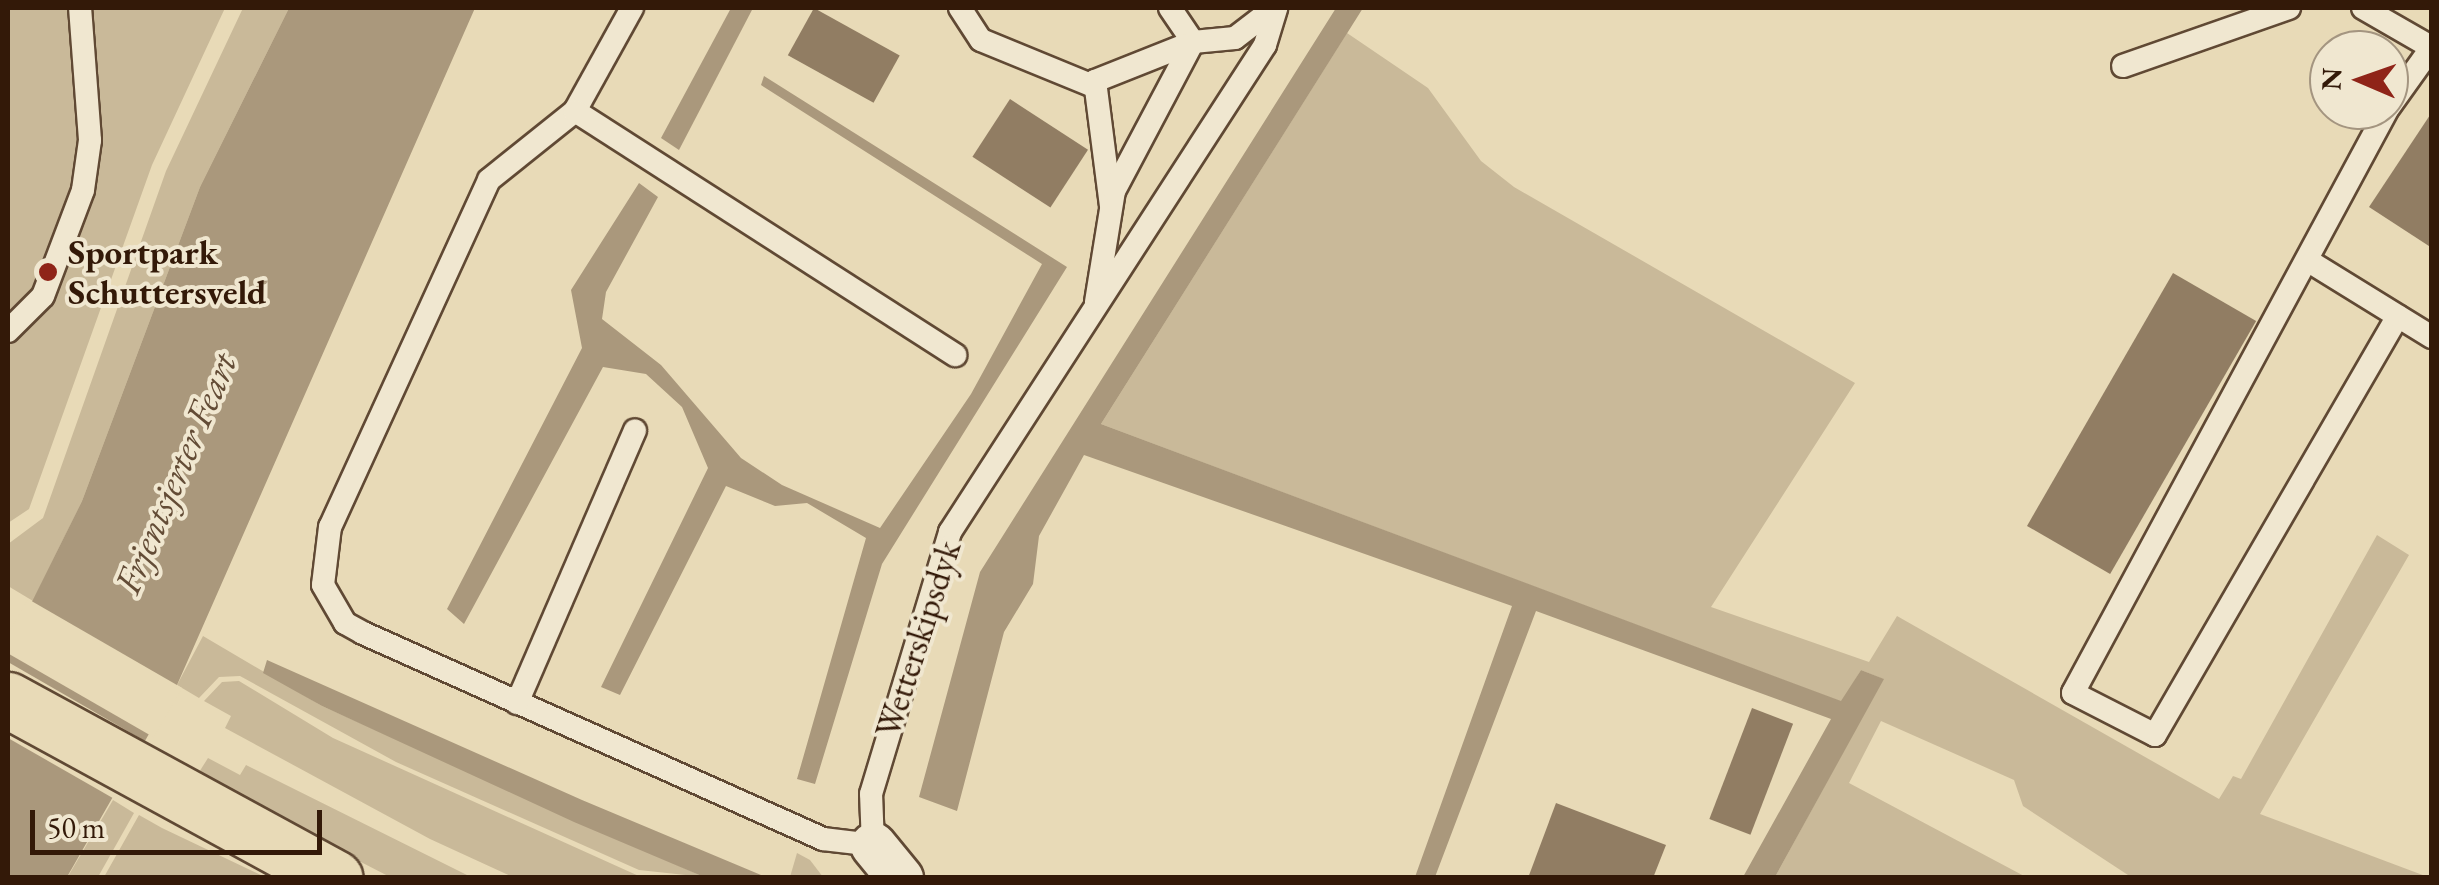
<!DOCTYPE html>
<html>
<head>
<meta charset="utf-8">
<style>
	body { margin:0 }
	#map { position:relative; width:2439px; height:885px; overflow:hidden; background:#e8dab7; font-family:"EB Garamond",serif }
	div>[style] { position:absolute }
	.green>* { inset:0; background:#c9b999 }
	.water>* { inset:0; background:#aa987c }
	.pier>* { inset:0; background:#e8dab7; transform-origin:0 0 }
	.building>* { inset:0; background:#917d63; transform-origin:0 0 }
	.roads { filter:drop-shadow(2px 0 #604934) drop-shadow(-2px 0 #604934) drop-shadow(0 2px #604934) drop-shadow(0 -2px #604934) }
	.lane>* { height:22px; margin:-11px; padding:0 11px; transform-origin:11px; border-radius:11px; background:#f0e7d0 }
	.street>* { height:45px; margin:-22.5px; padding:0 22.5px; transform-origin:22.5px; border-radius:22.5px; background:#f0e7d0 }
	.primary>* { height:55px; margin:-27.5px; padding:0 27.5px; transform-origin:27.5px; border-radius:27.5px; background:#e8dab7 }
	.dots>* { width:28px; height:28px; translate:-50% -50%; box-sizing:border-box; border:5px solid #f0e7d0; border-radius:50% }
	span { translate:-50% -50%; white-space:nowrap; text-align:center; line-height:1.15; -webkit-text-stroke:8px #f0e7d0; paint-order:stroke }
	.poi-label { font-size:35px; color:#331908; font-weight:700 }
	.left { translate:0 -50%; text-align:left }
	.street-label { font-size:35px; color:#331908 }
	.water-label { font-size:38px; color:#634c36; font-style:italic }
	.frame { position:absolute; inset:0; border:10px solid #331908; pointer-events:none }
	.north { position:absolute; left:2309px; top:30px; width:100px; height:100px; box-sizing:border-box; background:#f0e7d0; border:2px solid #a49580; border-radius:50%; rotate:272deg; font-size:28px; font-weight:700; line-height:40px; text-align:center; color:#331908 }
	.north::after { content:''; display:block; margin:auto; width:35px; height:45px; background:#8f2418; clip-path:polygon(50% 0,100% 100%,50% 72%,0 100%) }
	.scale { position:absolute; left:30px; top:810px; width:292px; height:45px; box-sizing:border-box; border:5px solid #331908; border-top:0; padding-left:12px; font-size:30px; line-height:35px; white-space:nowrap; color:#331908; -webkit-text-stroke:8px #f0e7d0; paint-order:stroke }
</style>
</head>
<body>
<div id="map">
	<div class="green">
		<div style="clip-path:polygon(8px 8px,225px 8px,152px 165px,29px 509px,8px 523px)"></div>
		<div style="clip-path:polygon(243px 8px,289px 8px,200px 187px,82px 501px,33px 601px,8px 586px,8px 544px,43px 518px,166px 171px)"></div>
		<div style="clip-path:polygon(1347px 33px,1428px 88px,1481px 161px,1514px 187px,1855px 383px,1711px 607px,1869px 662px,1897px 616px,2219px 799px,2233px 776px,2241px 779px,2377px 535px,2409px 555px,2260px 814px,2428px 877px,2131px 877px,2023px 806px,2014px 780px,1881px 721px,1849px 783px,2026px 877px,1775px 877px,1883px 679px,1861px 670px,1842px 702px,1101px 424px)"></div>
		<div style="clip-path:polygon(203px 636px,322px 706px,704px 877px,639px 870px,396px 762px,240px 676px,219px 677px,199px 698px,177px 685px)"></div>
		<div style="clip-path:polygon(239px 681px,333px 738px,641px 877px,513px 877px,430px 839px,225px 728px,231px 716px,204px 701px,222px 682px)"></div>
		<div style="clip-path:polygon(208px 758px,240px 775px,246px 765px,471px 877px,390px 877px,196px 777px)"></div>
		<div style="clip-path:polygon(113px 800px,134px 813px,98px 877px,67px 878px)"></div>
		<div style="clip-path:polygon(139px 815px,162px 828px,265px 877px,104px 877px)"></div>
		<div style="clip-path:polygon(797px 853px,810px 860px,823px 877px,790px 877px)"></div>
	</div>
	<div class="water">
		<div style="clip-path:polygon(289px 8px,475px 8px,177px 685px,67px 877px,8px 877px,8px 650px,82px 501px,200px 187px)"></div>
		<div style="clip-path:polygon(731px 8px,753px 8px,679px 150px,661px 138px)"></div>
		<div style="clip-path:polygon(1336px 8px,1363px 8px,1101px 424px,1841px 701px,1861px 670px,1884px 679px,1775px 877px,1743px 877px,1831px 719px,1536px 611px,1435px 877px,1415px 877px,1512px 606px,1084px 455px,1039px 536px,1033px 584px,1004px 632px,957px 811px,919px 797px,980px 572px)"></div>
		<div style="clip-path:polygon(764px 76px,1067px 267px,882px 564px,815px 784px,797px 779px,866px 538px,807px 503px,775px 506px,726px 486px,620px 695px,601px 687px,708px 468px,682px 407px,646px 374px,603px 367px,464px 624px,447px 609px,582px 348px,571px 290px,639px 183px,658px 197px,606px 292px,602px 319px,661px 365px,741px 458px,782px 485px,880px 528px,971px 394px,1042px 264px,761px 85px)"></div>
		<div style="clip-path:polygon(267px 660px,582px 800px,766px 877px,704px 877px,574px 822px,322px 706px,263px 673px)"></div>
	</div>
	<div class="pier">
		<div style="left:28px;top:599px;width:178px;height:57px;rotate:30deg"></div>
		<div style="clip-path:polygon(8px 662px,150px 744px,118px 801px,8px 738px)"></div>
	</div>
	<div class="building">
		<div style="left:814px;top:8px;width:98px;height:54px;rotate:29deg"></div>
		<div style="left:1010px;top:99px;width:93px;height:69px;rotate:33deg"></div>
		<div style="clip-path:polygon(2432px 112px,2432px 248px,2369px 207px)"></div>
		<div style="left:2173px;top:273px;width:96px;height:292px;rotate:30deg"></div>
		<div style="left:1752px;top:708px;width:44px;height:119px;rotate:21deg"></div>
		<div style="clip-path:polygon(1556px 803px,1666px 845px,1653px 878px,1528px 878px)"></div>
	</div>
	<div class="roads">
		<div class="lane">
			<div style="left:632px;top:8px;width:118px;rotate:119deg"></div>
			<div style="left:575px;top:111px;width:110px;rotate:141.3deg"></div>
			<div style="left:489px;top:180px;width:382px;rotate:114.6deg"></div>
			<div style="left:330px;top:527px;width:58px;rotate:96.9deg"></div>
			<div style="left:323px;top:585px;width:44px;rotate:59.9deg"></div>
			<div style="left:345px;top:623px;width:21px;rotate:29deg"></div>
			<div style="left:363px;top:633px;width:504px;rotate:24.12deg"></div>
			<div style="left:823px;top:839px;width:50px;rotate:6.8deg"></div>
			<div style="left:873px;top:845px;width:51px;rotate:-92.2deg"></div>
			<div style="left:871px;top:794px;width:274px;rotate:-73.2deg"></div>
			<div style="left:950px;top:532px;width:580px;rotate:-57.1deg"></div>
			<div style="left:1265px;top:45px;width:39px;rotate:-73deg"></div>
			<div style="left:960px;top:8px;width:38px;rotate:57deg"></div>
			<div style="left:981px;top:40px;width:121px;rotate:22.3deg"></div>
			<div style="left:1170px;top:8px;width:41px;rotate:55.9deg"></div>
			<div style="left:2363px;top:8px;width:76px;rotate:29.9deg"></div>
			<div style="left:2123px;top:66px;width:176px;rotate:-19.3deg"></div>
			<div style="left:2389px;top:107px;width:74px;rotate:-54.4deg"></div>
			<div style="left:2387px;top:110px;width:662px;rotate:118.31deg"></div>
			<div style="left:2073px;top:693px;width:92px;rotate:27.1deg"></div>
			<div style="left:2155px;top:735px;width:484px;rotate:-59.9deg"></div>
			<div style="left:575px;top:111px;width:452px;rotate:32.7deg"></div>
			<div style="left:1111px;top:206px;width:126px;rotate:-97.3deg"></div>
			<div style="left:1095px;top:81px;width:105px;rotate:-21.7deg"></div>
			<div style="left:1193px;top:42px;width:42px;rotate:-5.4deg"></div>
			<div style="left:1235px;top:38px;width:49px;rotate:-37.6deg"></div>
			<div style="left:2312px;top:263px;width:141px;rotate:31.7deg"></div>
			<div style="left:1096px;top:302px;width:112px;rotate:-80.8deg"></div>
			<div style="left:1114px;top:191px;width:169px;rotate:-62.1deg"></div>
			<div style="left:8px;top:331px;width:49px;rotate:-45deg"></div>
			<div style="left:43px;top:296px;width:113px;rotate:-69.3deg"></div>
			<div style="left:83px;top:190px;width:50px;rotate:-82deg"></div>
			<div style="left:90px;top:140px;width:132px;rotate:-94.3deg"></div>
			<div style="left:517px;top:703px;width:297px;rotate:-66.6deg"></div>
		</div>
		<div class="street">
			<div style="left:873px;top:845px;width:43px;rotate:50.7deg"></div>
		</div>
		<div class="primary">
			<div style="left:8px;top:700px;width:372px;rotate:28.6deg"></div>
		</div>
	</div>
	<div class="dots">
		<div style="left:48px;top:272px;background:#8f2418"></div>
	</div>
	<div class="poi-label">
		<span class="left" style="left:68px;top:272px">Sportpark<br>Schuttersveld</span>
	</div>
	<div class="street-label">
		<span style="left:918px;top:639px;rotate:-72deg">Wetterskipsdyk</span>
	</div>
	<div class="water-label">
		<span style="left:175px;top:473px;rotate:-67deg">Frjentsjerter Feart</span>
	</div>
	<div class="frame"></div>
	<div class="north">N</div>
	<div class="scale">50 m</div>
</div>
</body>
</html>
